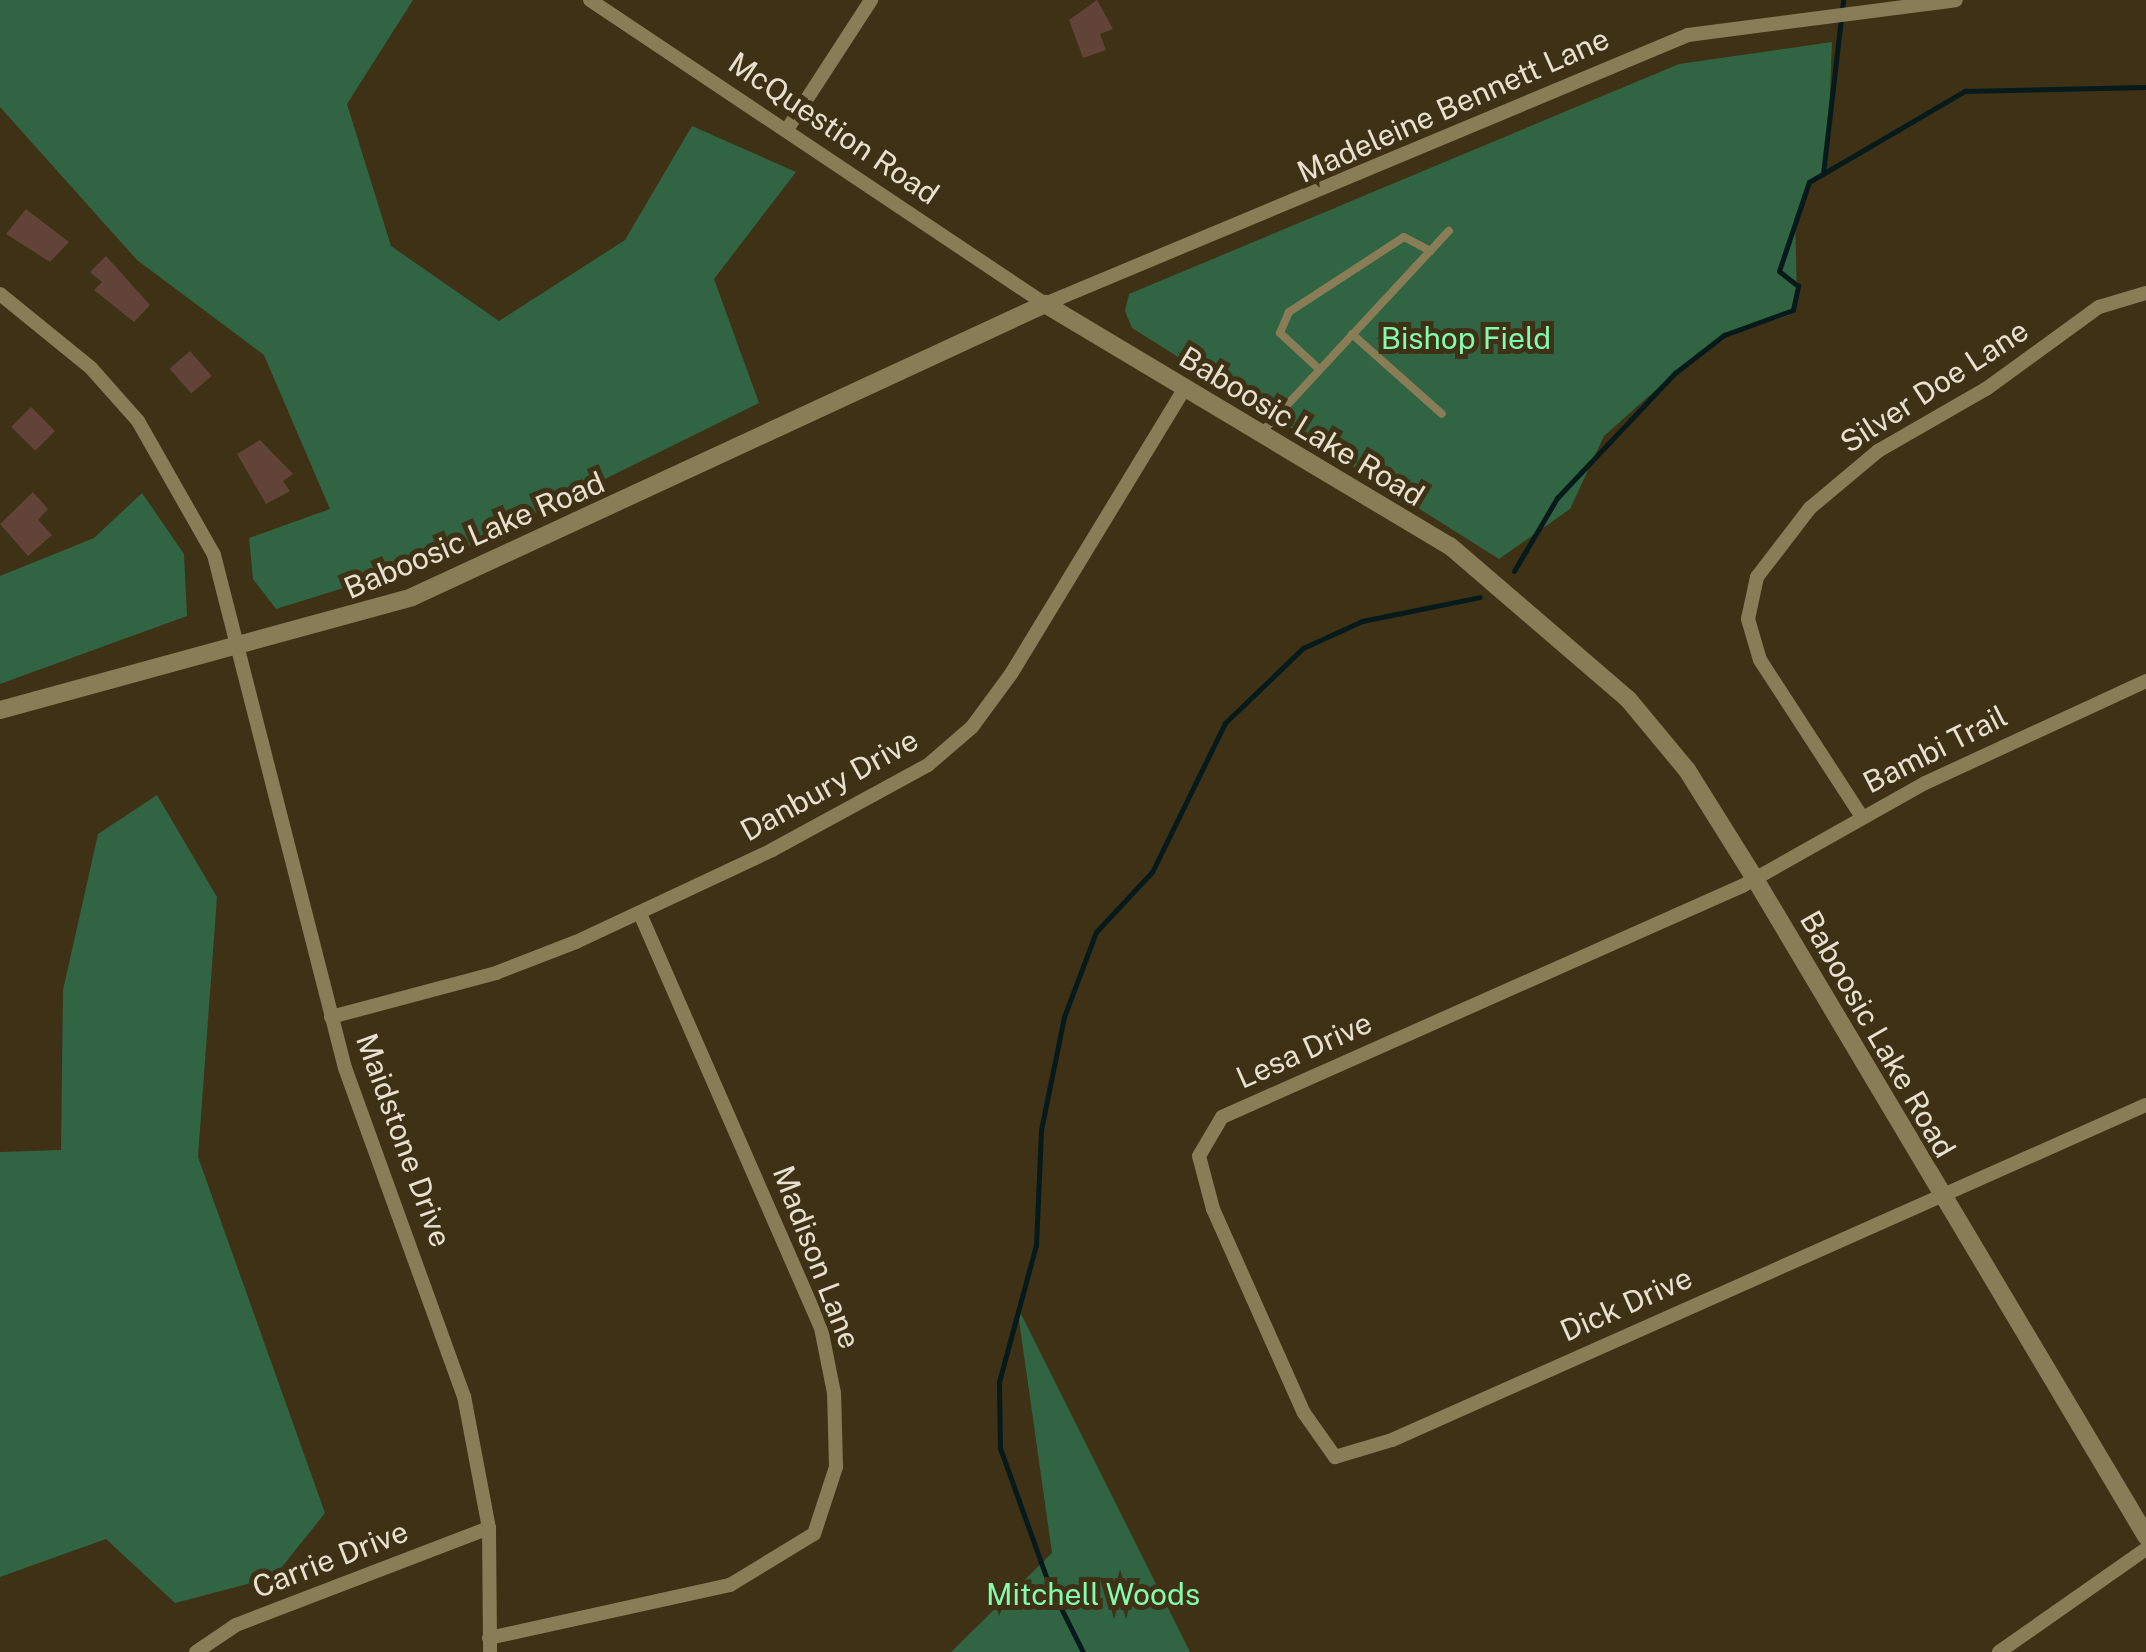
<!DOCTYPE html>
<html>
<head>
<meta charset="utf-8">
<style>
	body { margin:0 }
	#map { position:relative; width:2146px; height:1652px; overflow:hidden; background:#3e3115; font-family:"Public Sans",sans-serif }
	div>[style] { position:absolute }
	.green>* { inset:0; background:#306442 }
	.stream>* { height:5px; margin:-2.5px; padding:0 2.5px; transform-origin:2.5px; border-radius:2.5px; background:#071a1b }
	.building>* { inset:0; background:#624337; transform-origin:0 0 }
	.service>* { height:8px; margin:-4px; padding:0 4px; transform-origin:4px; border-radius:4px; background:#897d57 }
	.minor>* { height:14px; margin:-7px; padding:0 7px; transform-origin:7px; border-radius:7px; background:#897d57 }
	.tertiary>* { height:18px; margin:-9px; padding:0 9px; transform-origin:9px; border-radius:9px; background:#897d57 }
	span { translate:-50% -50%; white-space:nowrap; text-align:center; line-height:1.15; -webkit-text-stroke:10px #3e3115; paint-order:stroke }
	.street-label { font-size:30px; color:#e9e0d0 }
	.park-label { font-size:30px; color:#84fcae }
</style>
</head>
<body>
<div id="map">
	<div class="green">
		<div style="clip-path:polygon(0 0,413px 0,347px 104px,391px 246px,499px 321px,625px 240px,692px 126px,796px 172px,714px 279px,759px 403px,453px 554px,276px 609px,253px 579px,249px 538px,330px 509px,264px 355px,137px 260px,0 107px)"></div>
		<div style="clip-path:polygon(1832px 42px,1827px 168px,1808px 185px,1795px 217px,1797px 296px,1790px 315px,1716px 339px,1677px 371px,1604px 436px,1570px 509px,1499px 559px,1132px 328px,1125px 311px,1129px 294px,1679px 64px)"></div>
		<div style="clip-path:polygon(142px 493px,184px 554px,187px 616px,0 684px,0 576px,94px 538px)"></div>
		<div style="clip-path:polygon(157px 795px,217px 897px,198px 1157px,325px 1513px,274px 1577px,175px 1603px,106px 1539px,0 1577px,0 1152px,61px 1150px,63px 990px,98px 834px)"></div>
		<div style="clip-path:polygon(1017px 1306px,1190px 1652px,951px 1652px,1052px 1553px)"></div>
	</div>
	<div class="stream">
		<div style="left:1823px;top:174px;width:175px;rotate:-83.4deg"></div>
		<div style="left:1514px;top:571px;width:85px;rotate:-59.5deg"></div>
		<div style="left:1557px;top:498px;width:172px;rotate:-46.7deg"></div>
		<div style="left:1675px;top:373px;width:62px;rotate:-37.8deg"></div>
		<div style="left:1724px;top:335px;width:73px;rotate:-19.9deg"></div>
		<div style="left:1793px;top:310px;width:25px;rotate:-78deg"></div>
		<div style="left:1798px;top:286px;width:24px;rotate:-142deg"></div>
		<div style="left:1779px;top:271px;width:94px;rotate:-71.4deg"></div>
		<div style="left:1809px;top:182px;width:181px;rotate:-30.3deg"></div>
		<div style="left:1965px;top:91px;width:181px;rotate:-1.3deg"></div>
		<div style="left:1083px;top:1652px;width:78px;rotate:-116.6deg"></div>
		<div style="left:1048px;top:1582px;width:142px;rotate:-109.7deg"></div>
		<div style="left:1000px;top:1448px;width:66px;rotate:-90.9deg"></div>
		<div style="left:999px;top:1382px;width:142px;rotate:-74.9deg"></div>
		<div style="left:1036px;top:1245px;width:115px;rotate:-87.5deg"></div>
		<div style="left:1041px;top:1130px;width:115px;rotate:-78.5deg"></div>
		<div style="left:1064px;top:1017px;width:91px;rotate:-69.4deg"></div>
		<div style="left:1096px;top:932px;width:82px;rotate:-47deg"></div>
		<div style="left:1152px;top:872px;width:166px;rotate:-63.9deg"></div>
		<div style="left:1225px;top:723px;width:108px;rotate:-43.9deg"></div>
		<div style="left:1303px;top:648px;width:65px;rotate:-24.6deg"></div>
		<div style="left:1362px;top:621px;width:120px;rotate:-11.5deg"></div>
	</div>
	<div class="building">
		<div style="clip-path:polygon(1097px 0,1113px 29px,1100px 34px,1106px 50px,1083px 58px,1069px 20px)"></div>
		<div style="clip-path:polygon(26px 209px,69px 242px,50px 262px,6px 234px)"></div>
		<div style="clip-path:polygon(106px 256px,150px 305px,134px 322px,94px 290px,102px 282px,90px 272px)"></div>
		<div style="left:190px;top:351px;width:33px;height:27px;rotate:49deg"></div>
		<div style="left:31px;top:407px;width:34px;height:28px;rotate:45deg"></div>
		<div style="clip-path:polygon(260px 440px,293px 474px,283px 481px,290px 491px,266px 504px,237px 454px)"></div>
		<div style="clip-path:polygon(33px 492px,48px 509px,38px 520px,52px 535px,28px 556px,0 524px)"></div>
	</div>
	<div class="service">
		<div style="left:1352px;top:334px;width:120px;rotate:41.6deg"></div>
		<div style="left:1319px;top:369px;width:53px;rotate:-137.3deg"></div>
		<div style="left:1280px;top:333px;width:23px;rotate:-67deg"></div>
		<div style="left:1289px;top:312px;width:137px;rotate:-33.1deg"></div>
		<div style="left:1404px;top:237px;width:30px;rotate:28deg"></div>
		<div style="left:1261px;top:433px;width:276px;rotate:-47.1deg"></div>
	</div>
	<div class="minor">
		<div style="left:590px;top:0;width:547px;rotate:33.75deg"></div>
		<div style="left:1045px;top:304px;width:697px;rotate:-22.7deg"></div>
		<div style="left:1688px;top:35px;width:270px;rotate:-7.4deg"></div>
		<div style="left:788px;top:128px;width:153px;rotate:-57deg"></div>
		<div style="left:0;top:294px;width:117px;rotate:39.1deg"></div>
		<div style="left:91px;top:368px;width:71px;rotate:48.4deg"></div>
		<div style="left:138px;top:421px;width:154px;rotate:60.4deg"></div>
		<div style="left:214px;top:555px;width:529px;rotate:75.68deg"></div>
		<div style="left:345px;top:1068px;width:349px;rotate:70.1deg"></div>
		<div style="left:464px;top:1396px;width:134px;rotate:79.3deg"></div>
		<div style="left:489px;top:1528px;width:124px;rotate:89.5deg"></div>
		<div style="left:2146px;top:681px;width:243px;rotate:155.2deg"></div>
		<div style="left:1925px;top:783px;width:210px;rotate:150.6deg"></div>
		<div style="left:1742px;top:886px;width:569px;rotate:156.05deg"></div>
		<div style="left:1222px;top:1117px;width:45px;rotate:120.5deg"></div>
		<div style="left:1199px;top:1156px;width:55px;rotate:75.2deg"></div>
		<div style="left:1213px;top:1209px;width:223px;rotate:66deg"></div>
		<div style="left:1304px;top:1413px;width:54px;rotate:54.8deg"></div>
		<div style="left:1335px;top:1457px;width:59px;rotate:-16.6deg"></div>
		<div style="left:1392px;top:1440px;width:825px;rotate:-23.96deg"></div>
		<div style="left:1862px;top:817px;width:187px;rotate:-123deg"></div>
		<div style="left:1760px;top:660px;width:43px;rotate:-106.3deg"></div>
		<div style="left:1748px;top:619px;width:43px;rotate:-77.9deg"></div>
		<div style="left:1757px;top:577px;width:87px;rotate:-52.5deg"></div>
		<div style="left:1810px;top:508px;width:89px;rotate:-40deg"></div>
		<div style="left:1878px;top:451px;width:125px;rotate:-29.9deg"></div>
		<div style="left:1986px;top:389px;width:140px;rotate:-36deg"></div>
		<div style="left:2099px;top:307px;width:49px;rotate:-16.6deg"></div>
		<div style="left:331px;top:1017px;width:171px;rotate:-14.9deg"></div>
		<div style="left:496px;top:973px;width:86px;rotate:-21.2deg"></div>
		<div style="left:576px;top:942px;width:217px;rotate:-25.1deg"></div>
		<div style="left:772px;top:850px;width:178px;rotate:-28.6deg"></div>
		<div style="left:928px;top:765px;width:58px;rotate:-40.8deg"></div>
		<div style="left:972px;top:727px;width:66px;rotate:-53.7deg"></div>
		<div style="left:1011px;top:674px;width:333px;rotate:-58.7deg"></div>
		<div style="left:489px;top:1638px;width:247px;rotate:-12.4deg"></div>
		<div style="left:730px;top:1585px;width:98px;rotate:-31.3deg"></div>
		<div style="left:814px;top:1534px;width:71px;rotate:-71.8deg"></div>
		<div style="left:836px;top:1467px;width:74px;rotate:-91.5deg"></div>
		<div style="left:834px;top:1393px;width:66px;rotate:-101.3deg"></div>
		<div style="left:821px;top:1328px;width:452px;rotate:-113.6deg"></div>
		<div style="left:196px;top:1652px;width:48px;rotate:-34deg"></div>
		<div style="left:236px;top:1625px;width:271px;rotate:-21deg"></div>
		<div style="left:1999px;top:1652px;width:179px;rotate:-35deg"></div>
	</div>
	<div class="tertiary">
		<div style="left:0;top:710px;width:427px;rotate:-15.3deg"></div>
		<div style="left:412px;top:597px;width:698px;rotate:-24.84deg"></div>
		<div style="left:1045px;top:304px;width:472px;rotate:30.9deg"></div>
		<div style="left:1450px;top:546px;width:235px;rotate:40.7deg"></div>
		<div style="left:1628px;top:699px;width:92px;rotate:50.3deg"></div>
		<div style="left:1687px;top:770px;width:128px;rotate:58deg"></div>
		<div style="left:1755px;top:879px;width:765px;rotate:59.24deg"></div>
	</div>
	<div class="street-label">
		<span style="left:1453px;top:105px;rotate:-24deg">Madeleine Bennett Lane</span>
		<span style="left:834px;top:128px;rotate:34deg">McQuestion Road</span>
		<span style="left:1934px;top:386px;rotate:-33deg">Silver Doe Lane</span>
		<span style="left:1302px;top:426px;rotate:31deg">Baboosic Lake Road</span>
		<span style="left:474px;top:535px;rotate:-23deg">Baboosic Lake Road</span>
		<span style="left:1935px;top:749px;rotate:-27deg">Bambi Trail</span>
		<span style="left:829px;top:785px;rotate:-29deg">Danbury Drive</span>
		<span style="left:1878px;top:1034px;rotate:60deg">Baboosic Lake Road</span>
		<span style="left:1304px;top:1050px;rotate:-24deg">Lesa Drive</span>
		<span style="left:404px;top:1140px;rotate:70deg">Maidstone Drive</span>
		<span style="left:817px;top:1257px;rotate:69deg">Madison Lane</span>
		<span style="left:1626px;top:1304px;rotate:-24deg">Dick Drive</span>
		<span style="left:330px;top:1559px;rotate:-21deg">Carrie Drive</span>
	</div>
	<div class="park-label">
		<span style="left:1466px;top:338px">Bishop Field</span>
		<span style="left:1093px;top:1594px">Mitchell Woods</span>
	</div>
</div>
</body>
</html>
